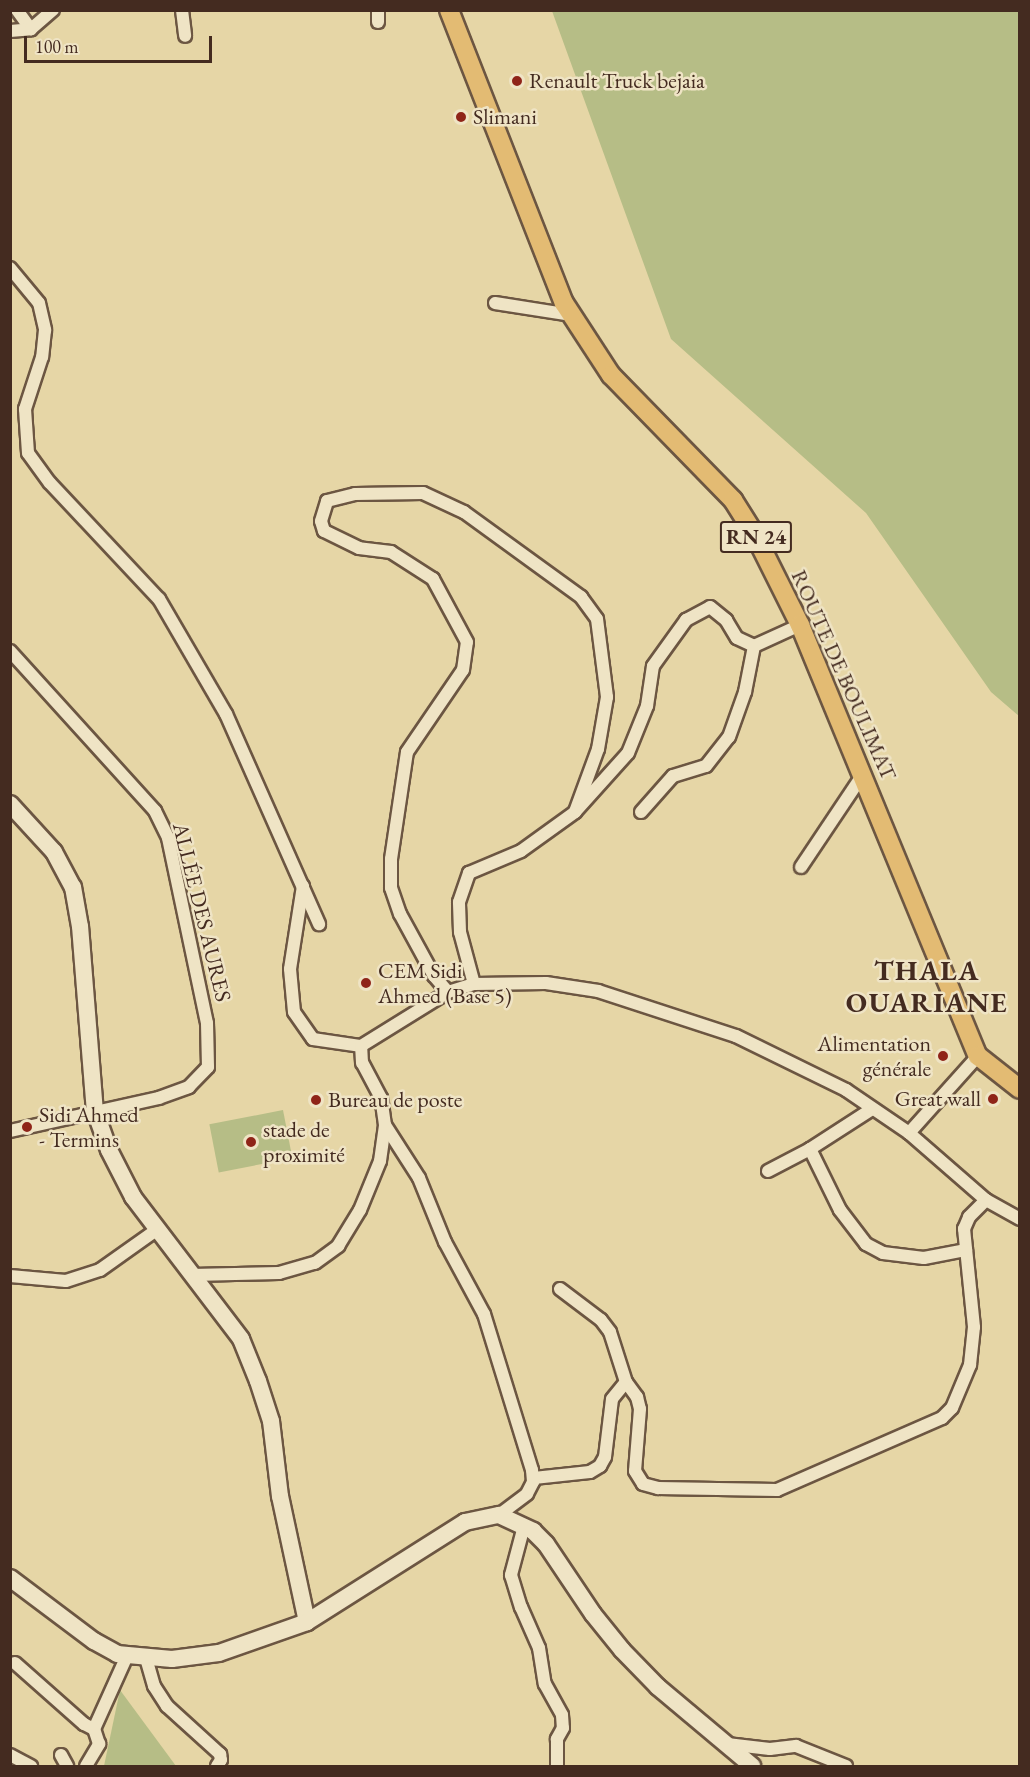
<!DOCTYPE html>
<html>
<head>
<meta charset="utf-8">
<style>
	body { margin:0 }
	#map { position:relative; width:1030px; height:1777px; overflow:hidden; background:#e6d6a6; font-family:"EB Garamond",serif }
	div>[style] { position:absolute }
	.green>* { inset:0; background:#b6bd86; transform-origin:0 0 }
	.roads { filter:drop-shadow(2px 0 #6c5642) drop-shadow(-2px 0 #6c5642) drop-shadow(0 2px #6c5642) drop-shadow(0 -2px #6c5642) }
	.street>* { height:12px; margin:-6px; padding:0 6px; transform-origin:6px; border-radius:6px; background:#efe4c5 }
	.secondary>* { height:16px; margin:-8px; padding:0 8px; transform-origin:8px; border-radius:8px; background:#efe4c5 }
	.primary>* { height:18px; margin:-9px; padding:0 9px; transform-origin:9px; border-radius:9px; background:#e3bb73 }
	.dots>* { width:16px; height:16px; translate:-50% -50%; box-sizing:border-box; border:3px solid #efe4c5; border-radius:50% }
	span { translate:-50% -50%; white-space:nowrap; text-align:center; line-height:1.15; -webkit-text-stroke:5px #efe4c5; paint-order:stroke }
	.shield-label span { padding:2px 4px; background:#efe4c5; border:2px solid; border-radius:4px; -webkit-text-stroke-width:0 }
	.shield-label { font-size:21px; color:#442b20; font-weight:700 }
	.poi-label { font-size:22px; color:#442b20 }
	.left { translate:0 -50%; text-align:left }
	.right { translate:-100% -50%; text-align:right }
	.street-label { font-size:22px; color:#442b20 }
	.district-label { font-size:28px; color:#442b20; font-weight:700; letter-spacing:1.5px }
	.frame { position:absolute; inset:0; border:12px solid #442b20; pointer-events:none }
	.scale { position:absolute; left:24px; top:36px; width:188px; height:27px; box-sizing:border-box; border:3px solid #442b20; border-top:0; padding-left:8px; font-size:18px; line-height:21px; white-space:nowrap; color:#442b20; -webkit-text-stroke:4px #efe4c5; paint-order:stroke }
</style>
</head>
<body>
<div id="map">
	<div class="green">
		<div style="clip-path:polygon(552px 11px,1019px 11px,1019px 716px,991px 692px,866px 513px,671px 339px)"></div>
		<div style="left:283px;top:1110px;width:49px;height:75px;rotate:79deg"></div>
		<div style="clip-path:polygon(120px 1690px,176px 1766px,104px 1766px)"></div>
	</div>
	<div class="roads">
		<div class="street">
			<div style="left:17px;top:10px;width:24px;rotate:54deg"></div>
			<div style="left:182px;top:10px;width:26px;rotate:83deg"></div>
			<div style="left:378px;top:22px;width:12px;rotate:-90deg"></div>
			<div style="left:10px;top:31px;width:21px;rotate:-5deg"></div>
			<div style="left:31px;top:29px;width:29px;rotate:-41deg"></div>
			<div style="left:10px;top:268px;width:45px;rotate:50.4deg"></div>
			<div style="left:39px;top:303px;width:28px;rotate:77deg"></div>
			<div style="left:45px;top:330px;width:27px;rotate:96deg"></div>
			<div style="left:42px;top:357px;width:55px;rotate:108.1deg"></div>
			<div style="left:25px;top:409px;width:44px;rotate:86.1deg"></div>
			<div style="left:28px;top:453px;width:37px;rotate:54deg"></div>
			<div style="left:50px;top:483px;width:159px;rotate:46.8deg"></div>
			<div style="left:159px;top:599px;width:133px;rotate:59.8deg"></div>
			<div style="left:226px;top:714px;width:230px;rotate:66.1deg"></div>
			<div style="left:495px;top:303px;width:78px;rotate:8.9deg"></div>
			<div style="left:10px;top:651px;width:216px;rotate:47.8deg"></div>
			<div style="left:155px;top:811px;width:30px;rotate:64deg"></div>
			<div style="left:168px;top:838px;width:189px;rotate:78.1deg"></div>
			<div style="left:207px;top:1023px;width:44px;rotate:88.7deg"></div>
			<div style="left:208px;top:1067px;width:28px;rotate:134deg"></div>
			<div style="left:189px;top:1087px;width:32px;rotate:160deg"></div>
			<div style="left:159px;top:1098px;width:153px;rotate:167.5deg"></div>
			<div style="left:641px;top:812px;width:48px;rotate:-48.4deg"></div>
			<div style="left:673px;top:776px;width:34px;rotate:-17deg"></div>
			<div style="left:706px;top:766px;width:37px;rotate:-52deg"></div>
			<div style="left:729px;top:737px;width:48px;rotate:-70.4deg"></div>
			<div style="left:745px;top:692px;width:47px;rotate:-78.9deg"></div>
			<div style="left:801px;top:867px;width:110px;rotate:-56.2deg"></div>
			<div style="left:303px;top:886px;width:84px;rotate:98.9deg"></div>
			<div style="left:290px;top:969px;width:43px;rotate:84.7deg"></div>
			<div style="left:294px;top:1012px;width:33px;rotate:55deg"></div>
			<div style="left:313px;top:1039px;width:49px;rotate:8.3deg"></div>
			<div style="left:361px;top:1046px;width:102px;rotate:-31.8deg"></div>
			<div style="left:448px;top:992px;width:27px;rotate:-17deg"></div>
			<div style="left:474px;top:984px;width:72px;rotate:-0.8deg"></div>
			<div style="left:546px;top:983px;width:53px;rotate:8.7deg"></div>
			<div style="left:598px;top:991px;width:145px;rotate:18.1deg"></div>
			<div style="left:736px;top:1036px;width:123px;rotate:26.1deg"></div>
			<div style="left:846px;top:1090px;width:76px;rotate:34.3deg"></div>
			<div style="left:909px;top:1133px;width:103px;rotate:-48.1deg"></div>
			<div style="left:474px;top:984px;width:54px;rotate:-105.1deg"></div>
			<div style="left:460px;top:932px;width:30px;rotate:-92deg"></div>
			<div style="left:459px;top:902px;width:31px;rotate:-71deg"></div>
			<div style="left:469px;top:873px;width:56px;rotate:-22.9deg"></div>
			<div style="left:521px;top:851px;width:67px;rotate:-35.8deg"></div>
			<div style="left:575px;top:812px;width:79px;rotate:-48.1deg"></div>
			<div style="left:628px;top:753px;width:51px;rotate:-68deg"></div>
			<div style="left:647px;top:706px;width:40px;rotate:-81.5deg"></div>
			<div style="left:653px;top:666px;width:57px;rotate:-54.3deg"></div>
			<div style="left:686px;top:620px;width:27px;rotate:-28deg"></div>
			<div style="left:710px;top:607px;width:21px;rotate:39deg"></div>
			<div style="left:726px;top:620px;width:21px;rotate:59deg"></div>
			<div style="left:737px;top:638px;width:19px;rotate:25deg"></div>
			<div style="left:754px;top:646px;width:51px;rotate:-24.5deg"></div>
			<div style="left:448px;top:992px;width:21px;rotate:-131deg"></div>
			<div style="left:434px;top:976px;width:71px;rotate:-118.7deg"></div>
			<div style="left:400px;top:914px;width:28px;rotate:-109deg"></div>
			<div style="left:391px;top:888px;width:29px;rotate:-90deg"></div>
			<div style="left:391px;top:859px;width:108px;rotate:-81.5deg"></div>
			<div style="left:407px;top:752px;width:99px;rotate:-55.7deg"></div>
			<div style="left:463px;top:670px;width:28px;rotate:-82deg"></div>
			<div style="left:467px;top:642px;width:72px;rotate:-118.4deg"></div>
			<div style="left:433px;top:579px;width:50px;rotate:-147.3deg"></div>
			<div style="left:391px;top:552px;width:32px;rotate:-173deg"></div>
			<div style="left:359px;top:548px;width:39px;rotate:-154deg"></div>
			<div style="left:324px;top:531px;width:10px;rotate:-107deg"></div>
			<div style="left:321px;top:521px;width:21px;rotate:-73deg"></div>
			<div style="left:327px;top:501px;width:29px;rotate:-14deg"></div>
			<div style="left:355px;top:494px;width:68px;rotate:-0.8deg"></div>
			<div style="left:423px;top:493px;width:45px;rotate:24.9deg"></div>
			<div style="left:464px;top:512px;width:145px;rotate:36deg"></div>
			<div style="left:581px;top:597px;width:27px;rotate:54deg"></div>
			<div style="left:597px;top:619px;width:79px;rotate:82.7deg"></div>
			<div style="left:607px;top:697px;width:53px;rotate:99.8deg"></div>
			<div style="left:598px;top:749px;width:67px;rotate:110.1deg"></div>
			<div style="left:385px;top:1125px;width:63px;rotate:57.3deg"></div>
			<div style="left:419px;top:1178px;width:69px;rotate:67.9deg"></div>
			<div style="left:445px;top:1242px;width:82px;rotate:61.6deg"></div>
			<div style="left:484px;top:1314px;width:163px;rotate:72.9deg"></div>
			<div style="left:532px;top:1470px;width:12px;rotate:85deg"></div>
			<div style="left:533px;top:1482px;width:13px;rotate:117deg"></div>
			<div style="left:527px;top:1494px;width:35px;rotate:143deg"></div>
			<div style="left:909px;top:1133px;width:102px;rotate:41deg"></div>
			<div style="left:986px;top:1200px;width:39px;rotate:29deg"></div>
			<div style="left:810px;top:1149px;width:68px;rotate:63.8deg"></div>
			<div style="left:840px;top:1210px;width:43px;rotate:52.6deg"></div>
			<div style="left:866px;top:1244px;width:19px;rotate:28deg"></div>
			<div style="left:883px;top:1253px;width:41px;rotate:7deg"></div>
			<div style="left:924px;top:1258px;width:43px;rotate:-10.8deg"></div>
			<div style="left:768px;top:1171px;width:47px;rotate:-27.6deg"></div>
			<div style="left:810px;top:1149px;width:74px;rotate:-32.8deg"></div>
			<div style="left:192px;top:1275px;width:87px;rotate:-1.3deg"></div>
			<div style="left:279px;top:1273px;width:37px;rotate:-16deg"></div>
			<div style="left:315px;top:1263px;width:29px;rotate:-36deg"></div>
			<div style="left:338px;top:1246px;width:42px;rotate:-58.6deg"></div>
			<div style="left:360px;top:1210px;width:53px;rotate:-67.8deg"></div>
			<div style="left:380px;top:1161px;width:36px;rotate:-82deg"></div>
			<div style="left:385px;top:1125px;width:27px;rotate:-98deg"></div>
			<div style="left:381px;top:1098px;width:40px;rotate:-118deg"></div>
			<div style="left:362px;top:1063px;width:17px;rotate:-93deg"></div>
			<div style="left:10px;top:1276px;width:56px;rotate:5.1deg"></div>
			<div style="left:66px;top:1281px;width:36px;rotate:-18deg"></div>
			<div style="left:100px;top:1270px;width:71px;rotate:-35.3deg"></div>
			<div style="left:560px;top:1289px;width:51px;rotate:37.1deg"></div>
			<div style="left:601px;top:1320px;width:15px;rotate:53deg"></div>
			<div style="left:610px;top:1332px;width:52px;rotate:72.3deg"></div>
			<div style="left:626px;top:1382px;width:19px;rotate:54deg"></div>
			<div style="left:637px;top:1397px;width:12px;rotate:76deg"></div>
			<div style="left:640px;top:1409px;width:62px;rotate:94.6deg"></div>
			<div style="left:635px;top:1471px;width:15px;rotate:58deg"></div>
			<div style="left:643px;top:1484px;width:16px;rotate:15deg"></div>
			<div style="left:658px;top:1488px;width:119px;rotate:1deg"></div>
			<div style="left:777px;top:1490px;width:180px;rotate:-23.6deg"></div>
			<div style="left:942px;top:1418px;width:14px;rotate:-45deg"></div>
			<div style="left:952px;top:1408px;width:47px;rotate:-67.3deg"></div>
			<div style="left:970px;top:1365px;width:38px;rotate:-84deg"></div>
			<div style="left:974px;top:1327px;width:99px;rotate:-95.8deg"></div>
			<div style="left:964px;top:1229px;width:13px;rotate:-67deg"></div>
			<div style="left:969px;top:1217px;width:24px;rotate:-45deg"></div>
			<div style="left:534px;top:1478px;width:56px;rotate:-6.1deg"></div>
			<div style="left:590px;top:1472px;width:12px;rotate:-31deg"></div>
			<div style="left:600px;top:1466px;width:10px;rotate:-61deg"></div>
			<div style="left:605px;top:1457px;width:58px;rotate:-83.1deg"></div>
			<div style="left:612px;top:1399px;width:22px;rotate:-51deg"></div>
			<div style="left:524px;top:1526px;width:51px;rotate:104.9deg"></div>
			<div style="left:511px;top:1575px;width:34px;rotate:73deg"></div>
			<div style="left:521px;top:1607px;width:45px;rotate:66.3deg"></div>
			<div style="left:539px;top:1648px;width:36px;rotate:81deg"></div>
			<div style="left:545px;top:1684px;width:35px;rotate:61deg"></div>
			<div style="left:562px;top:1715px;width:13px;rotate:86deg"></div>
			<div style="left:563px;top:1728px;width:13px;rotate:119deg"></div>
			<div style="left:557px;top:1739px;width:27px;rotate:90deg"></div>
			<div style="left:146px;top:1658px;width:29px;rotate:74deg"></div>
			<div style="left:154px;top:1686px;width:24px;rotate:57deg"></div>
			<div style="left:167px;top:1706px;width:72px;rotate:42.2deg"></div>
			<div style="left:220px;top:1754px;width:6px;rotate:81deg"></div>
			<div style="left:221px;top:1760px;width:7px;rotate:124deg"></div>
			<div style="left:15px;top:1663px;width:92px;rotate:41.5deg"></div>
			<div style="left:84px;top:1724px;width:11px;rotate:27deg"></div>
			<div style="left:727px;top:1744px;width:43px;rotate:6.6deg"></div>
			<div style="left:770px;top:1749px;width:26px;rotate:-7deg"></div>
			<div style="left:796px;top:1746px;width:54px;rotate:21.8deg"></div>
			<div style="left:10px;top:1755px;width:24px;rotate:28deg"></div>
			<div style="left:61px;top:1755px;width:13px;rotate:61deg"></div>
			<div style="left:86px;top:1766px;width:26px;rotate:-59deg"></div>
			<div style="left:99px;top:1744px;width:16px;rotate:-108deg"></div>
			<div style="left:94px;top:1729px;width:80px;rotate:-65.7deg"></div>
		</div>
		<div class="secondary">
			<div style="left:10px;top:804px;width:65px;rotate:47.5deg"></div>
			<div style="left:54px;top:852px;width:40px;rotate:62deg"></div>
			<div style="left:73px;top:887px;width:40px;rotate:80deg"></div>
			<div style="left:80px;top:926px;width:186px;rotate:85.4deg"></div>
			<div style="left:95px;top:1111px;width:41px;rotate:70.3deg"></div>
			<div style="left:109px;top:1150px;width:53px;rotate:62.9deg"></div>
			<div style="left:133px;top:1197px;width:178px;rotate:52.7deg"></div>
			<div style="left:241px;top:1339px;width:45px;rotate:68deg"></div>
			<div style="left:258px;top:1381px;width:42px;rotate:72deg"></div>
			<div style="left:271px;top:1421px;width:76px;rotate:83.2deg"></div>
			<div style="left:280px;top:1496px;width:129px;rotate:77.9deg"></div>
			<div style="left:10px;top:1578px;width:105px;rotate:36.9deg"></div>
			<div style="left:94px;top:1641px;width:26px;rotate:29deg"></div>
			<div style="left:117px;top:1654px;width:55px;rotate:5.2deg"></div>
			<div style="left:172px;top:1659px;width:47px;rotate:-7.3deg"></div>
			<div style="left:219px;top:1653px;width:93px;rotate:-19.4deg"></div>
			<div style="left:307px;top:1622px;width:187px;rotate:-32.3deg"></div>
			<div style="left:465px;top:1522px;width:35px;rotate:-12deg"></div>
			<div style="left:499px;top:1515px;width:38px;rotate:25deg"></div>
			<div style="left:533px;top:1531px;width:18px;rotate:45deg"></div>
			<div style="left:546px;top:1544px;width:84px;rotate:56.1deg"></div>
			<div style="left:593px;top:1614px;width:46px;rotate:51.1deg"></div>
			<div style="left:622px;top:1650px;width:52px;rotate:45.8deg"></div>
			<div style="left:658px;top:1687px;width:123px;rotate:40deg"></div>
		</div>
		<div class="primary">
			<div style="left:449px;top:10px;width:315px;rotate:68.6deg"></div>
			<div style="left:564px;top:303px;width:86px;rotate:56.9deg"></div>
			<div style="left:611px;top:375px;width:175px;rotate:45.7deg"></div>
			<div style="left:733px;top:500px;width:41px;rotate:57.8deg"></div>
			<div style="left:755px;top:535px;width:101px;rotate:63.4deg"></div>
			<div style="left:800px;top:625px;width:466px;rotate:67.6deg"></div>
			<div style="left:978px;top:1056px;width:53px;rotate:38.2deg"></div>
		</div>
	</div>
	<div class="dots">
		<div style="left:517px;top:81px;background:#8f2418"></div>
		<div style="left:461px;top:117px;background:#8f2418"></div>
		<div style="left:366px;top:983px;background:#8f2418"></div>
		<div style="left:943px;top:1056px;background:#8f2418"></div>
		<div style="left:993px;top:1099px;background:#8f2418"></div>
		<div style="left:316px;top:1100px;background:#8f2418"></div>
		<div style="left:27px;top:1127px;background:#8f2418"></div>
		<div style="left:251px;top:1142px;background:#8f2418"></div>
	</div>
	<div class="shield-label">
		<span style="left:756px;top:537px">RN 24</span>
	</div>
	<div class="poi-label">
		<span class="left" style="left:529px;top:81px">Renault Truck bejaia</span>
		<span class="left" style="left:473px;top:117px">Slimani</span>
		<span class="left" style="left:378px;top:983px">CEM Sidi<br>Ahmed (Base 5)</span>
		<span class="right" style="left:931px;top:1056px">Alimentation<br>générale</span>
		<span class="right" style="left:981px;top:1099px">Great wall</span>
		<span class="left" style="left:328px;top:1100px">Bureau de poste</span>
		<span class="left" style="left:39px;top:1127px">Sidi Ahmed<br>- Termins</span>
		<span class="left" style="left:263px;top:1142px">stade de<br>proximité</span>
	</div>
	<div class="street-label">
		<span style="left:844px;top:675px;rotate:66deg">ROUTE DE BOULIMAT</span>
		<span style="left:202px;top:912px;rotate:76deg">ALLÉE DES AURES</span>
	</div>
	<div class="district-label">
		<span style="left:927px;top:986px">THALA<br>OUARIANE</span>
	</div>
	<div class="frame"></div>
	<div class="scale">100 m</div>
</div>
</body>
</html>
